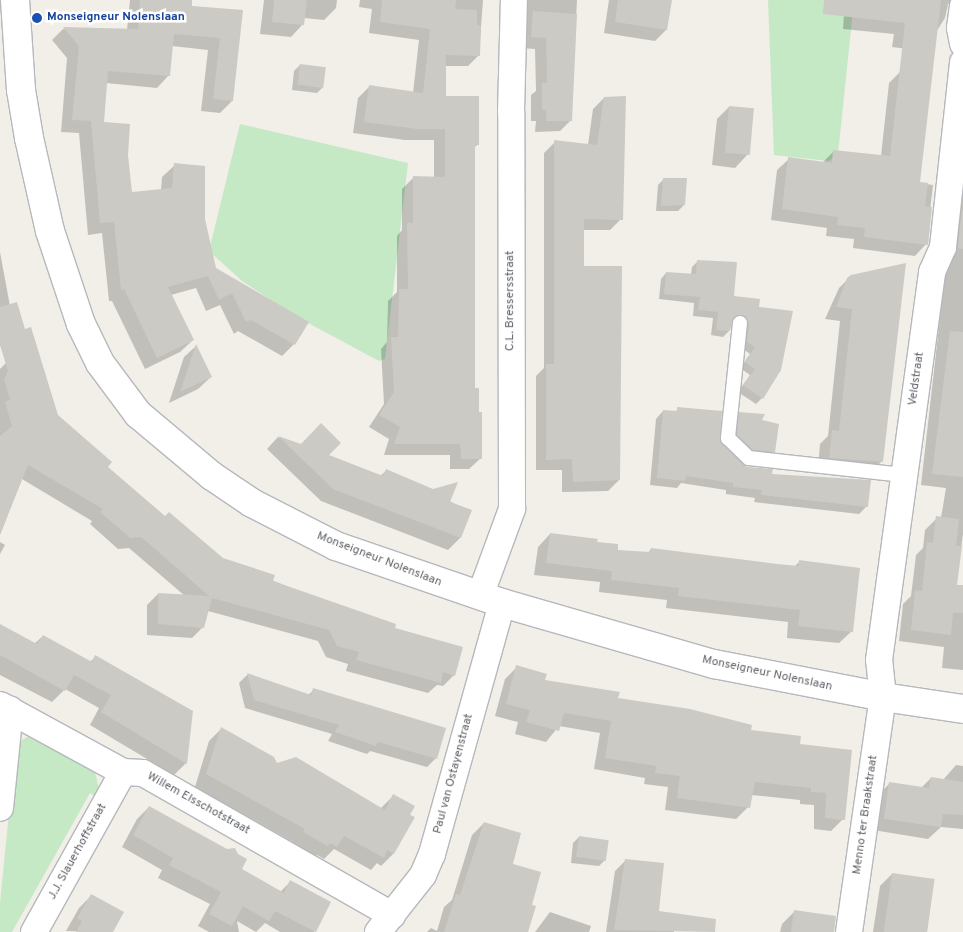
<!DOCTYPE html>
<html>
<head>
<meta charset="utf-8">
<style>
	body { margin:0 }
	#map { position:relative; width:963px; height:932px; overflow:hidden; background:#f1efe8; font-family:Overpass,sans-serif }
	div>[style] { position:absolute }
	.green>* { inset:0; background:#c5e8c5 }
	.shadow>* { inset:0; background:#0003 }
	.building>* { inset:0; background:#cccac5; transform-origin:0 0 }
	.roads { filter:drop-shadow(1px 0 #b5b8bc) drop-shadow(-1px 0 #b5b8bc) drop-shadow(0 1px #b5b8bc) drop-shadow(0 -1px #b5b8bc) }
	.service>* { height:14px; margin:-7px; padding:0 7px; transform-origin:7px; border-radius:7px; background:#fff }
	.minor>* { height:26px; margin:-13px; padding:0 13px; transform-origin:13px; border-radius:13px; background:#fff }
	.tertiary>* { height:28px; margin:-14px; padding:0 14px; transform-origin:14px; border-radius:14px; background:#fff }
	.dots>* { width:14px; height:14px; translate:-50% -50%; box-sizing:border-box; border:2px solid #fff; border-radius:50% }
	span { translate:-50% -50%; white-space:nowrap; text-align:center; line-height:1.15; -webkit-text-stroke:5px #fff; paint-order:stroke }
	.transit-label { font-size:12px; color:#164399; font-weight:700 }
	.left { translate:0 -50%; text-align:left }
	.street-label { font-size:12px; color:#5f6368 }
</style>
</head>
<body>
<div id="map">
	<div class="green">
		<div style="clip-path:polygon(768px 0,854px 0,838px 154px,829px 161px,774px 155px)"></div>
		<div style="clip-path:polygon(240px 124px,408px 163px,385px 359px,379px 361px,297px 317px,242px 281px,209px 251px)"></div>
		<div style="clip-path:polygon(31px 735px,95px 772px,99px 789px,96px 797px,90px 793px,12px 932px,0 932px,0 903px,16px 743px)"></div>
	</div>
	<div class="shadow">
		<div style="clip-path:polygon(130px 0,191px 0,190px 7px,242px 12px,232px 101px,220px 113px,201px 111px,208px 50px,172px 46px,169px 75px,157px 88px,106px 83px,103px 123px,126px 155px,131px 193px,161px 190px,162px 177px,175px 165px,203px 219px,215px 269px,294px 344px,282px 356px,238px 331px,234px 334px,220px 305px,206px 311px,196px 288px,171px 295px,193px 340px,180px 352px,145px 369px,112px 301px,109px 301px,102px 233px,88px 235px,79px 133px,61px 132px,67px 58px,52px 40px,63px 29px,127px 30px)"></div>
		<div style="clip-path:polygon(264px 0,337px 0,336px 8px,324px 20px,304px 18px,303px 24px,291px 37px,260px 34px)"></div>
		<div style="clip-path:polygon(360px 0,483px 0,479px 55px,468px 66px,445px 66px,445px 97px,478px 144px,474px 148px,474px 389px,481px 458px,469px 469px,450px 469px,450px 455px,384px 455px,389px 439px,369px 427px,384px 404px,381px 349px,387px 342px,388px 301px,397px 292px,397px 236px,402px 230px,402px 189px,414px 177px,434px 178px,434px 140px,405px 140px,353px 133px,358px 98px,369px 87px,413px 93px,419px 40px,369px 33px,372px 9px,359px 7px)"></div>
		<div style="clip-path:polygon(524px 0,577px 0,571px 120px,560px 131px,535px 132px,536px 121px,531px 121px,531px 95px,536px 91px,535px 49px,521px 48px)"></div>
		<div style="clip-path:polygon(609px 0,671px 0,666px 30px,655px 41px,604px 33px)"></div>
		<div style="clip-path:polygon(845px 0,963px 0,948px 4px,945px 18px,924px 51px,892px 47px,894px 34px,843px 29px)"></div>
		<div style="clip-path:polygon(300px 65px,323px 87px,317px 93px,292px 90px,294px 71px)"></div>
		<div style="clip-path:polygon(900px 72px,918px 183px,933px 185px,926px 244px,915px 256px,853px 248px,854px 239px,826px 236px,827px 228px,771px 220px,777px 170px,789px 159px,822px 163px,834px 151px,881px 156px,889px 83px)"></div>
		<div style="clip-path:polygon(604px 98px,621px 219px,610px 230px,583px 230px,583px 267px,619px 480px,608px 491px,562px 492px,562px 470px,536px 470px,536px 376px,544px 368px,544px 153px,555px 142px,588px 145px,593px 109px)"></div>
		<div style="clip-path:polygon(729px 107px,747px 155px,735px 168px,712px 165px,717px 119px)"></div>
		<div style="clip-path:polygon(963px 115px,963px 534px,956px 586px,963px 586px,963px 670px,942px 668px,944px 647px,899px 641px,903px 604px,911px 596px,916px 555px,923px 548px,925px 530px,937px 518px,941px 518px,946px 488px,921px 485px)"></div>
		<div style="clip-path:polygon(664px 179px,684px 205px,678px 211px,656px 211px,658px 185px)"></div>
		<div style="clip-path:polygon(0 252px,10px 306px,15px 348px,0 346px)"></div>
		<div style="clip-path:polygon(698px 261px,732px 297px,758px 300px,762px 398px,756px 404px,738px 392px,750px 375px,740px 368px,750px 354px,742px 348px,742px 325px,731px 320px,729px 331px,723px 337px,711px 335px,713px 318px,693px 316px,694px 303px,659px 299px,661px 279px,666px 273px,691px 275px,692px 267px)"></div>
		<div style="clip-path:polygon(851px 276px,882px 461px,870px 473px,818px 470px,820px 444px,828px 436px,840px 321px,825px 319px,839px 288px)"></div>
		<div style="clip-path:polygon(196px 346px,211px 377px,198px 389px,169px 403px,184px 357px)"></div>
		<div style="clip-path:polygon(6px 363px,106px 467px,164px 517px,222px 560px,393px 629px,454px 675px,443px 686px,437px 685px,428px 693px,346px 671px,348px 664px,326px 657px,318px 641px,208px 611px,203px 627px,192px 638px,147px 635px,147px 605px,158px 594px,185px 596px,129px 548px,118px 549px,90px 524px,92px 521px,22px 479px,0 535px,0 369px)"></div>
		<div style="clip-path:polygon(678px 409px,747px 468px,867px 506px,859px 514px,754px 502px,755px 498px,726px 494px,726px 490px,681px 483px,677px 488px,650px 485px,656px 419px,663px 411px,675px 412px)"></div>
		<div style="clip-path:polygon(740px 414px,774px 451px,764px 462px,743px 459px,730px 424px)"></div>
		<div style="clip-path:polygon(278px 437px,380px 476px,386px 471px,470px 511px,460px 538px,448px 550px,321px 501px,267px 449px)"></div>
		<div style="clip-path:polygon(550px 534px,596px 543px,617px 551px,648px 553px,651px 549px,794px 567px,800px 561px,852px 631px,839px 643px,787px 638px,788px 622px,666px 608px,667px 600px,599px 592px,600px 582px,534px 575px,538px 547px)"></div>
		<div style="clip-path:polygon(0 542px,5px 545px,0 554px)"></div>
		<div style="clip-path:polygon(0 625px,34px 644px,43px 636px,90px 662px,95px 657px,186px 763px,174px 775px,90px 725px,99px 708px,65px 689px,52px 702px,0 675px)"></div>
		<div style="clip-path:polygon(517px 667px,544px 681px,798px 746px,843px 819px,831px 831px,814px 829px,814px 805px,800px 804px,800px 800px,751px 795px,748px 807px,736px 819px,665px 810px,668px 787px,644px 784px,645px 778px,594px 769px,600px 733px,559px 726px,546px 742px,515px 734px,518px 722px,495px 716px,505px 679px)"></div>
		<div style="clip-path:polygon(247px 675px,308px 695px,314px 690px,436px 758px,427px 767px,370px 751px,367px 754px,328px 741px,332px 734px,245px 708px,239px 683px)"></div>
		<div style="clip-path:polygon(221px 729px,276px 765px,380px 809px,393px 796px,393px 854px,381px 866px,377px 863px,371px 870px,334px 849px,324px 859px,317px 855px,315px 857px,292px 844px,293px 842px,195px 787px,209px 741px)"></div>
		<div style="clip-path:polygon(956px 765px,963px 766px,963px 829px,941px 827px,928px 839px,873px 830px,878px 795px,890px 783px,921px 788px,931px 778px,943px 780px)"></div>
		<div style="clip-path:polygon(149px 807px,240px 869px,280px 892px,291px 881px,329px 903px,314px 932px,280px 932px,265px 923px,256px 932px,237px 921px,239px 932px,209px 932px,198px 926px,210px 904px,158px 878px,162px 870px,122px 847px,137px 819px)"></div>
		<div style="clip-path:polygon(484px 823px,511px 865px,516px 932px,427px 932px,431px 928px,437px 931px,444px 907px,452px 900px,472px 835px)"></div>
		<div style="clip-path:polygon(579px 837px,605px 860px,599px 866px,571px 863px,573px 843px)"></div>
		<div style="clip-path:polygon(626px 860px,658px 912px,676px 915px,674px 932px,606px 932px,615px 871px)"></div>
		<div style="clip-path:polygon(892px 874px,927px 932px,873px 932px,880px 886px)"></div>
		<div style="clip-path:polygon(91px 896px,112px 932px,66px 931px,79px 908px)"></div>
		<div style="clip-path:polygon(550px 912px,591px 926px,589px 932px,535px 932px)"></div>
		<div style="clip-path:polygon(794px 912px,822px 932px,780px 932px,782px 924px)"></div>
	</div>
	<div class="building">
		<div style="clip-path:polygon(140px 0,192px 0,192px 6px,243px 10px,233px 101px,213px 99px,220px 38px,174px 34px,170px 76px,108px 71px,104px 122px,130px 124px,128px 155px,132px 192px,172px 188px,174px 163px,205px 166px,205px 219px,216px 268px,309px 322px,295px 345px,251px 320px,246px 322px,232px 293px,219px 300px,208px 276px,168px 287px,194px 340px,157px 358px,124px 289px,121px 290px,114px 222px,100px 223px,91px 121px,72px 120px,79px 46px,63px 27px,138px 29px)"></div>
		<div style="clip-path:polygon(274px 0,307px 0,304px 25px,272px 22px)"></div>
		<div style="clip-path:polygon(382px 0,456px 0,455px 9px,477px 10px,477px 25px,481px 26px,480px 56px,446px 55px,446px 96px,479px 96px,479px 145px,475px 145px,475px 388px,479px 388px,479px 412px,482px 412px,482px 459px,461px 459px,460px 444px,394px 444px,400px 427px,379px 415px,394px 392px,391px 337px,398px 337px,399px 289px,408px 289px,407px 223px,413px 223px,413px 176px,445px 177px,445px 129px,417px 129px,364px 122px,369px 85px,423px 93px,430px 29px,380px 22px)"></div>
		<div style="clip-path:polygon(618px 0,672px 0,667px 30px,615px 22px)"></div>
		<div style="clip-path:polygon(824px 0,941px 0,920px 182px,928px 183px,925px 206px,932px 207px,928px 245px,864px 237px,865px 228px,837px 225px,838px 217px,782px 209px,788px 157px,832px 163px,833px 150px,890px 156px,905px 23px,823px 14px)"></div>
		<div style="clip-path:polygon(533px 11px,577px 14px,572px 121px,546px 121px,546px 110px,542px 110px,542px 83px,547px 83px,546px 38px,531px 37px)"></div>
		<div style="left:300px;top:64px;width:26px;height:21px;rotate:7deg"></div>
		<div style="clip-path:polygon(626px 96px,623px 220px,584px 219px,584px 266px,622px 266px,620px 480px,573px 482px,572px 459px,546px 460px,546px 364px,554px 364px,554px 140px,597px 145px,604px 97px)"></div>
		<div style="left:729px;top:106px;width:25px;height:47px;rotate:5deg"></div>
		<div style="clip-path:polygon(663px 178px,687px 178px,685px 205px,661px 206px)"></div>
		<div style="clip-path:polygon(962px 210px,963px 210px,963px 249px,958px 248px)"></div>
		<div style="clip-path:polygon(697px 260px,737px 262px,734px 296px,760px 299px,759px 307px,793px 311px,781px 370px,763px 399px,743px 385px,755px 369px,745px 362px,755px 347px,747px 342px,749px 323px,745px 316px,733px 318px,730px 331px,716px 330px,718px 312px,698px 310px,700px 297px,664px 294px,666px 272px,696px 274px)"></div>
		<div style="clip-path:polygon(906px 263px,883px 462px,829px 458px,832px 430px,839px 431px,852px 309px,836px 307px,847px 278px,851px 275px)"></div>
		<div style="clip-path:polygon(17px 302px,25px 329px,31px 327px,58px 415px,112px 462px,108px 467px,165px 516px,169px 512px,223px 558px,275px 575px,273px 581px,396px 624px,395px 628px,463px 647px,455px 676px,443px 672px,441px 683px,356px 660px,359px 652px,337px 646px,329px 630px,212px 598px,204px 628px,158px 624px,158px 593px,209px 596px,141px 537px,130px 538px,100px 512px,103px 509px,28px 465px,0 534px,0 436px,12px 426px,5px 402px,10px 400px,4px 379px,8px 371px,0 345px,0 307px)"></div>
		<div style="clip-path:polygon(950px 331px,963px 332px,963px 477px,932px 474px)"></div>
		<div style="clip-path:polygon(196px 344px,212px 377px,180px 392px)"></div>
		<div style="clip-path:polygon(677px 407px,722px 411px,720px 441px,747px 467px,773px 469px,772px 474px,871px 480px,868px 507px,761px 495px,762px 490px,733px 487px,733px 483px,686px 476px,685px 481px,657px 478px,663px 410px,677px 411px)"></div>
		<div style="clip-path:polygon(739px 412px,765px 414px,762px 420px,779px 424px,775px 452px,753px 450px,737px 435px)"></div>
		<div style="clip-path:polygon(321px 423px,341px 443px,329px 455px,383px 476px,386px 469px,433px 489px,458px 482px,450px 502px,472px 510px,461px 538px,333px 489px,278px 436px,301px 444px)"></div>
		<div style="clip-path:polygon(936px 516px,959px 519px,956px 546px,962px 546px,957px 585px,963px 585px,963px 613px,953px 613px,951px 635px,911px 630px,915px 590px,922px 591px,927px 542px,933px 543px)"></div>
		<div style="clip-path:polygon(550px 533px,598px 539px,597px 542px,618px 544px,618px 550px,650px 552px,651px 548px,777px 564px,799px 566px,799px 560px,860px 568px,853px 632px,798px 626px,800px 610px,678px 596px,679px 588px,611px 580px,612px 571px,546px 563px)"></div>
		<div style="clip-path:polygon(0 624px,37px 644px,43px 635px,92px 662px,95px 655px,193px 711px,187px 764px,101px 712px,111px 695px,74px 675px,65px 691px,0 655px)"></div>
		<div style="clip-path:polygon(516px 665px,547px 674px,545px 680px,620px 692px,618px 698px,690px 709px,752px 725px,751px 730px,801px 736px,800px 744px,852px 750px,845px 820px,825px 818px,826px 793px,811px 792px,811px 788px,755px 782px,750px 808px,677px 798px,680px 776px,655px 773px,656px 766px,605px 758px,611px 721px,564px 713px,559px 731px,526px 722px,530px 710px,506px 704px)"></div>
		<div style="clip-path:polygon(247px 673px,311px 695px,313px 688px,446px 728px,437px 759px,378px 742px,376px 746px,335px 732px,339px 725px,254px 700px)"></div>
		<div style="clip-path:polygon(221px 727px,274px 757px,277px 763px,296px 757px,385px 810px,393px 794px,415px 806px,410px 815px,415px 817px,394px 854px,387px 850px,384px 858px,344px 836px,337px 847px,330px 843px,328px 846px,303px 832px,305px 829px,206px 774px)"></div>
		<div style="clip-path:polygon(931px 777px,963px 782px,963px 815px,943px 814px,941px 827px,884px 819px,889px 782px,929px 788px)"></div>
		<div style="clip-path:polygon(149px 806px,227px 849px,235px 848px,238px 854px,247px 859px,242px 869px,284px 893px,290px 880px,331px 902px,316px 932px,275px 911px,269px 921px,243px 906px,232px 926px,209px 914px,221px 892px,169px 865px,173px 858px,133px 835px)"></div>
		<div style="clip-path:polygon(484px 822px,521px 833px,513px 864px,541px 872px,532px 905px,536px 906px,528px 932px,444px 932px,456px 894px,460px 895px)"></div>
		<div style="left:579px;top:836px;width:30px;height:21px;rotate:8deg"></div>
		<div style="clip-path:polygon(625px 859px,664px 863px,659px 911px,716px 919px,715px 932px,614px 930px)"></div>
		<div style="left:892px;top:873px;width:43px;height:60px;rotate:8deg"></div>
		<div style="clip-path:polygon(91px 894px,124px 912px,113px 932px,76px 932px,82px 921px,77px 918px)"></div>
		<div style="clip-path:polygon(794px 910px,836px 916px,834px 932px,791px 932px)"></div>
	</div>
	<div class="roads">
		<div class="service">
			<div style="left:740px;top:323px;width:116px;rotate:96deg"></div>
			<div style="left:728px;top:438px;width:29px;rotate:44deg"></div>
			<div style="left:749px;top:458px;width:155px;rotate:6.3deg"></div>
		</div>
		<div class="minor">
			<div style="left:963px;top:6px;width:22px;rotate:98deg"></div>
			<div style="left:960px;top:28px;width:16px;rotate:79deg"></div>
			<div style="left:480px;top:596px;width:93px;rotate:-69.8deg"></div>
			<div style="left:512px;top:509px;width:397px;rotate:-90.1deg"></div>
			<div style="left:511px;top:112px;width:112px;rotate:-88.5deg"></div>
			<div style="left:0;top:705px;width:140px;rotate:28.6deg"></div>
			<div style="left:123px;top:772px;width:20px;rotate:3deg"></div>
			<div style="left:143px;top:773px;width:287px;rotate:29.7deg"></div>
			<div style="left:0;top:808px;width:99px;rotate:-84.2deg"></div>
			<div style="left:34px;top:932px;width:183px;rotate:-60.9deg"></div>
			<div style="left:378px;top:932px;width:73px;rotate:-51.7deg"></div>
			<div style="left:423px;top:875px;width:23px;rotate:-67deg"></div>
			<div style="left:432px;top:854px;width:261px;rotate:-74.4deg"></div>
			<div style="left:849px;top:932px;width:237px;rotate:-81.8deg"></div>
			<div style="left:883px;top:697px;width:37px;rotate:-96deg"></div>
			<div style="left:879px;top:660px;width:392px;rotate:-82.2deg"></div>
			<div style="left:932px;top:272px;width:27px;rotate:-66deg"></div>
			<div style="left:943px;top:247px;width:186px;rotate:-83.8deg"></div>
		</div>
		<div class="tertiary">
			<div style="left:15px;top:0;width:90px;rotate:86.2deg"></div>
			<div style="left:21px;top:90px;width:49px;rotate:80.5deg"></div>
			<div style="left:29px;top:138px;width:95px;rotate:77.3deg"></div>
			<div style="left:50px;top:231px;width:98px;rotate:71.6deg"></div>
			<div style="left:81px;top:324px;width:43px;rotate:64deg"></div>
			<div style="left:100px;top:363px;width:64px;rotate:53.3deg"></div>
			<div style="left:138px;top:414px;width:97px;rotate:40deg"></div>
			<div style="left:212px;top:476px;width:48px;rotate:34deg"></div>
			<div style="left:252px;top:503px;width:94px;rotate:27.1deg"></div>
			<div style="left:336px;top:546px;width:176px;rotate:19deg"></div>
			<div style="left:502px;top:603px;width:221px;rotate:16.1deg"></div>
			<div style="left:714px;top:664px;width:172px;rotate:11deg"></div>
			<div style="left:883px;top:697px;width:81px;rotate:8.5deg"></div>
		</div>
	</div>
	<div class="dots">
		<div style="left:37px;top:18px;background:#1a4fb4"></div>
	</div>
	<div class="transit-label">
		<span class="left" style="left:47px;top:18px">Monseigneur Nolenslaan</span>
	</div>
	<div class="street-label">
		<span style="left:511px;top:301px;rotate:-90deg">C.L. Bressersstraat</span>
		<span style="left:917px;top:379px;rotate:-82deg">Veldstraat</span>
		<span style="left:379px;top:560px;rotate:21deg">Monseigneur Nolenslaan</span>
		<span style="left:767px;top:674px;rotate:12deg">Monseigneur Nolenslaan</span>
		<span style="left:454px;top:774px;rotate:-75deg">Paul van Ostayenstraat</span>
		<span style="left:198px;top:804px;rotate:29deg">Willem Elsschotstraat</span>
		<span style="left:866px;top:815px;rotate:-82deg">Menno ter Braakstraat</span>
		<span style="left:78px;top:852px;rotate:-61deg">J.J. Slauerhoffstraat</span>
	</div>
</div>
</body>
</html>
